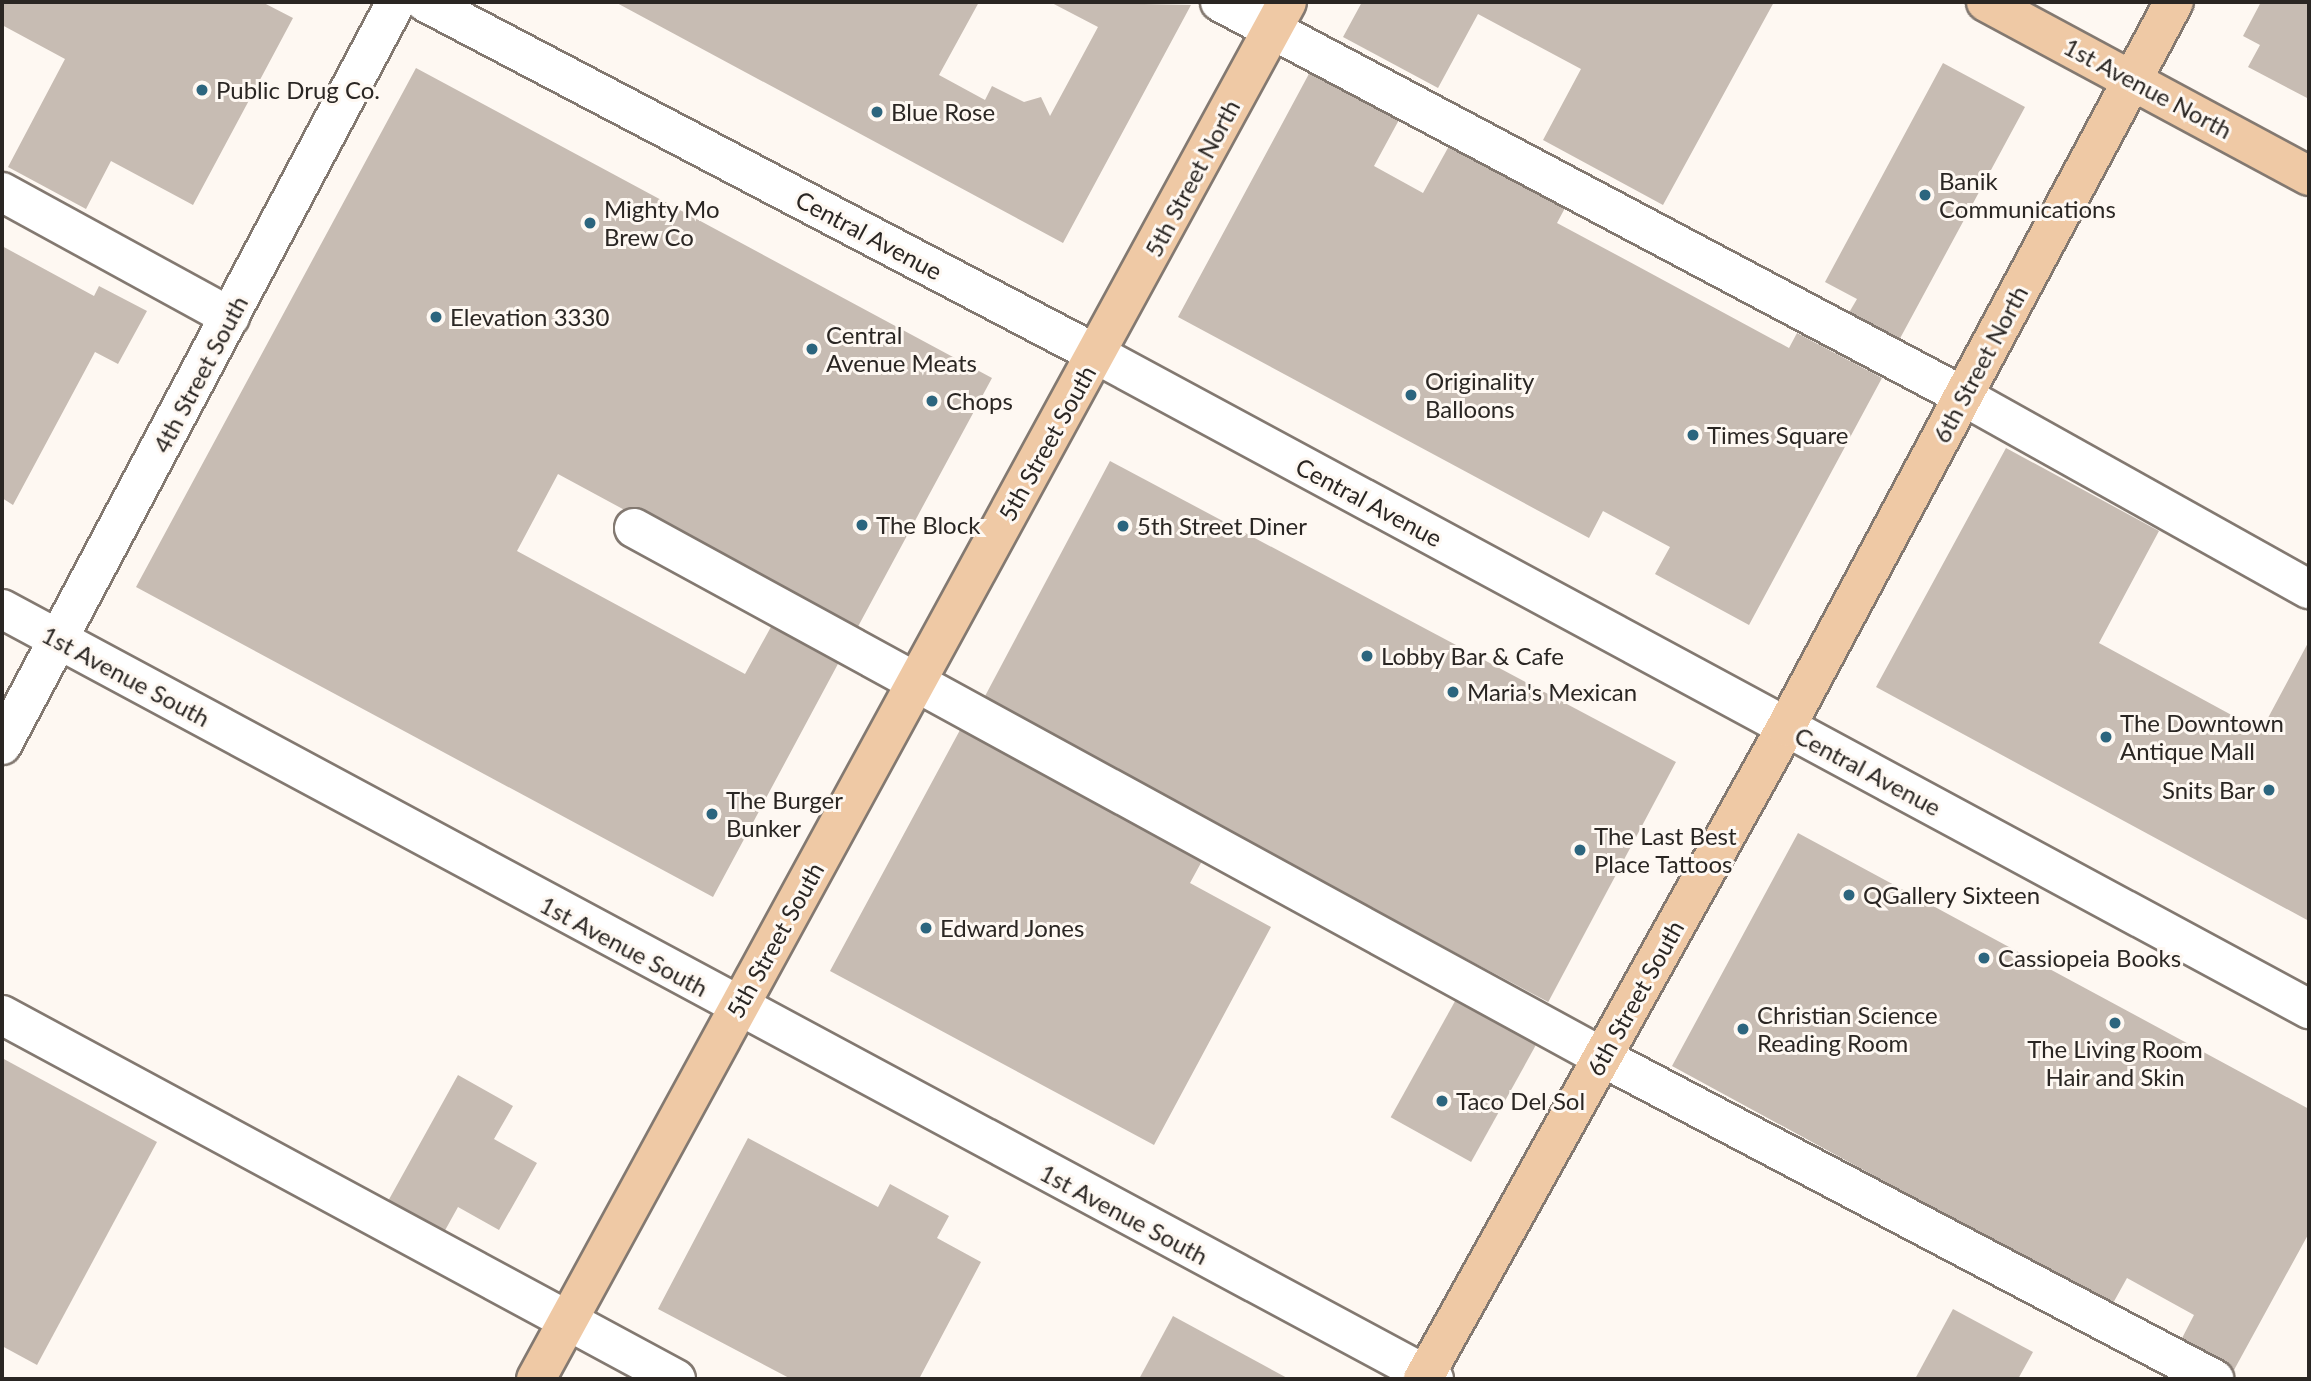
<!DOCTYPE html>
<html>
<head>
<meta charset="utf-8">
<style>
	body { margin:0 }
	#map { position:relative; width:2311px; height:1381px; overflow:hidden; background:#fef8f2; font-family:Lato,sans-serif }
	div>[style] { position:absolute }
	.building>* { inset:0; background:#c7bcb3; transform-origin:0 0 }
	.roads { filter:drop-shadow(2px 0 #837971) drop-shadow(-2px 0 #837971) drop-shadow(0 2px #837971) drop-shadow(0 -2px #837971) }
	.minor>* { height:38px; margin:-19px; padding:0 19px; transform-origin:19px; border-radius:19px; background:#fff }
	.major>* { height:38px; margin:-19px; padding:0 19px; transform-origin:19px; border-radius:19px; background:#efc9a5 }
	.dots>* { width:19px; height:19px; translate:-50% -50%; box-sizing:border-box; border:4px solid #fef8f2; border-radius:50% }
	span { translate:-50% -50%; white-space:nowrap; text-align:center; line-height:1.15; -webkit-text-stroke:6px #fef8f2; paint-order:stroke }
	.street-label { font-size:24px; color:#2a2623 }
	.poi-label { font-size:24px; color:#2a2623 }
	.left { translate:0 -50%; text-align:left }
	.right { translate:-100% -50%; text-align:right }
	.frame { position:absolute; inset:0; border:4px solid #2a2623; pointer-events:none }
</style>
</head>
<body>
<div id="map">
	<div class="building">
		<div style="clip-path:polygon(2px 2px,262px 2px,293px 18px,193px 205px,111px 161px,86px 209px,8px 167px,65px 59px,2px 25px)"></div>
		<div style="clip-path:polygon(615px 2px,979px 2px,939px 75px,985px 100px,992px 86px,1024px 102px,1041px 97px,1050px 116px,1098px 27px,1050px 2px,1191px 5px,1063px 243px)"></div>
		<div style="clip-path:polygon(1362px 2px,1774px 2px,1663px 205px,1543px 140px,1581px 69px,1478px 14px,1438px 88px,1343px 37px)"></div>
		<div style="clip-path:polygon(2261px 2px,2309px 2px,2309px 99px,2248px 67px,2260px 45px,2243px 36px)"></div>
		<div style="clip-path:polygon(1943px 63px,2025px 107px,1897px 344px,1847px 316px,1857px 299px,1825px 282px)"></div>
		<div style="clip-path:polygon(416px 68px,992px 378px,854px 634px,558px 474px,517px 551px,745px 674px,772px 625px,839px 662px,713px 897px,136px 587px)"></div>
		<div style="clip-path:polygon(1311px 70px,1400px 118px,1374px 166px,1423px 193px,1449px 146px,1565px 208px,1557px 223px,1628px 261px,1789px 348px,1797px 333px,1882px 378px,1749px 625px,1655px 574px,1670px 547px,1603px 511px,1589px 538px,1178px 317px)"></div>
		<div style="clip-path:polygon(2px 246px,94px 296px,99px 286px,147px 311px,118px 364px,95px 352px,13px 505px,2px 498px)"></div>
		<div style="clip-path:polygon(2006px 448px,2159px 531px,2099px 643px,2261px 731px,2309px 641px,2309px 921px,1876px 687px)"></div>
		<div style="left:1110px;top:461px;width:641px;height:272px;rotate:28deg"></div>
		<div style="clip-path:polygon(960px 730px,1202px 861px,1190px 883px,1271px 927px,1154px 1145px,830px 971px)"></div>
		<div style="clip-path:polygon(1798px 833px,2309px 1109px,2309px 1233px,2234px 1370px,2180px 1342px,2194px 1315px,2127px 1278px,2112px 1305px,1672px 1066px)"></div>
		<div style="left:1459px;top:994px;width:92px;height:141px;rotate:29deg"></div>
		<div style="clip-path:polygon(2px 1058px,157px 1142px,37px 1365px,2px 1346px)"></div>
		<div style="clip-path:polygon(458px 1075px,513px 1106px,494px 1139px,537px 1163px,499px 1230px,458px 1207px,443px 1234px,387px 1203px)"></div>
		<div style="clip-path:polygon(748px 1138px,878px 1207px,890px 1184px,949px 1216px,937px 1238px,981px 1262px,919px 1379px,791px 1379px,658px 1309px)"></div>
		<div style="clip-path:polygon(1953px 1309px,2033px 1352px,2018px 1379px,1915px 1379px)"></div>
		<div style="clip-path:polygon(1173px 1316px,1289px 1379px,1139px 1379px)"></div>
	</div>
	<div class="roads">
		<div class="minor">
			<div style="left:425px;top:2px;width:758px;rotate:27.68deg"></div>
			<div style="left:1096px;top:354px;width:1379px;rotate:28.37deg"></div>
			<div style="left:1220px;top:2px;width:841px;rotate:27.94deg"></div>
			<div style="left:1963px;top:396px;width:396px;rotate:29.2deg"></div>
			<div style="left:2px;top:192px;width:260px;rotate:28.7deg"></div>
			<div style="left:634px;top:528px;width:1103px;rotate:28.66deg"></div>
			<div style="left:1602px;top:1057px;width:692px;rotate:27.75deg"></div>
			<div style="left:2px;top:609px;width:1626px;rotate:28.27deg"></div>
			<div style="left:2px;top:745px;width:841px;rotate:-62.06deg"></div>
			<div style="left:2px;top:1015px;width:766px;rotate:28.37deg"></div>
		</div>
		<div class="major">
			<div style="left:1986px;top:2px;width:367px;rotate:28.3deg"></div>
			<div style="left:536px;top:1379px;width:1568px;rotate:-61.39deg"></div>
			<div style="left:1423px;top:1379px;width:746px;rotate:-60.89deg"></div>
			<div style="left:1786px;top:727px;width:822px;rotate:-61.85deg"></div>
		</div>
	</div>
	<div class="dots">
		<div style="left:202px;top:90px;background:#2c657e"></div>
		<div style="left:877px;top:112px;background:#2c657e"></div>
		<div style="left:1925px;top:195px;background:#2c657e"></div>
		<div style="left:590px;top:223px;background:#2c657e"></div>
		<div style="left:436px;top:317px;background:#2c657e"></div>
		<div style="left:812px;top:349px;background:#2c657e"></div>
		<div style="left:1411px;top:395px;background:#2c657e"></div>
		<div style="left:932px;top:401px;background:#2c657e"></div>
		<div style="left:1693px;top:435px;background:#2c657e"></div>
		<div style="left:862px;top:525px;background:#2c657e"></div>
		<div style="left:1123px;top:526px;background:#2c657e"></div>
		<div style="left:1367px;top:656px;background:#2c657e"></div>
		<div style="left:1453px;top:692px;background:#2c657e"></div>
		<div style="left:2106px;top:737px;background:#2c657e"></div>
		<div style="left:2269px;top:790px;background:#2c657e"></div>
		<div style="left:712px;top:814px;background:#2c657e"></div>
		<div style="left:1580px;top:850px;background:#2c657e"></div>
		<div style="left:1849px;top:895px;background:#2c657e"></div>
		<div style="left:926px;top:928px;background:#2c657e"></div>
		<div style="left:1984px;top:958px;background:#2c657e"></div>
		<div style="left:2115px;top:1023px;background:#2c657e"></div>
		<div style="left:1743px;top:1029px;background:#2c657e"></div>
		<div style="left:1442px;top:1101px;background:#2c657e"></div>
	</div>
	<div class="street-label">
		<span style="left:2148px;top:88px;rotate:28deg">1st Avenue North</span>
		<span style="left:1192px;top:178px;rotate:-62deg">5th Street North</span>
		<span style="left:869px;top:235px;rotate:28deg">Central Avenue</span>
		<span style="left:1980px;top:364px;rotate:-62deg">6th Street North</span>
		<span style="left:200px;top:374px;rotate:-62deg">4th Street South</span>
		<span style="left:1047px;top:443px;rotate:-61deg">5th Street South</span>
		<span style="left:1369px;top:502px;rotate:28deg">Central Avenue</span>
		<span style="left:126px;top:676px;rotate:28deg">1st Avenue South</span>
		<span style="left:1868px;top:771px;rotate:28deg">Central Avenue</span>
		<span style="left:775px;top:940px;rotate:-61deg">5th Street South</span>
		<span style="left:624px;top:946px;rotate:28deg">1st Avenue South</span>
		<span style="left:1635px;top:998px;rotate:-61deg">6th Street South</span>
		<span style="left:1124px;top:1214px;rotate:28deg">1st Avenue South</span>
	</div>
	<div class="poi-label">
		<span class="left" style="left:216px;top:90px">Public Drug Co.</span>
		<span class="left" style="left:891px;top:112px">Blue Rose</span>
		<span class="left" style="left:1939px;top:195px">Banik<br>Communications</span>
		<span class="left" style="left:604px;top:223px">Mighty Mo<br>Brew Co</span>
		<span class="left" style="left:450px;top:317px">Elevation 3330</span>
		<span class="left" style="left:826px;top:349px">Central<br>Avenue Meats</span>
		<span class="left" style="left:1425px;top:395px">Originality<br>Balloons</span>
		<span class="left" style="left:946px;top:401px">Chops</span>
		<span class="left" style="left:1707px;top:435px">Times Square</span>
		<span class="left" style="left:876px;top:525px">The Block</span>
		<span class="left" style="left:1137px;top:526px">5th Street Diner</span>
		<span class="left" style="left:1381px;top:656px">Lobby Bar &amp; Cafe</span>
		<span class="left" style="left:1467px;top:692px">Maria's Mexican</span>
		<span class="left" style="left:2120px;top:737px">The Downtown<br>Antique Mall</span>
		<span class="right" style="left:2255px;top:790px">Snits Bar</span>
		<span class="left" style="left:726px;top:814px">The Burger<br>Bunker</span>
		<span class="left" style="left:1594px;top:850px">The Last Best<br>Place Tattoos</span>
		<span class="left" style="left:1863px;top:895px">QGallery Sixteen</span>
		<span class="left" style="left:940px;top:928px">Edward Jones</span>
		<span class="left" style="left:1998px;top:958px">Cassiopeia Books</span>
		<span class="left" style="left:1757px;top:1029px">Christian Science<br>Reading Room</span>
		<span style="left:2115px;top:1063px">The Living Room<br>Hair and Skin</span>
		<span class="left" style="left:1456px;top:1101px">Taco Del Sol</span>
	</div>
	<div class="frame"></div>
</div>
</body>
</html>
